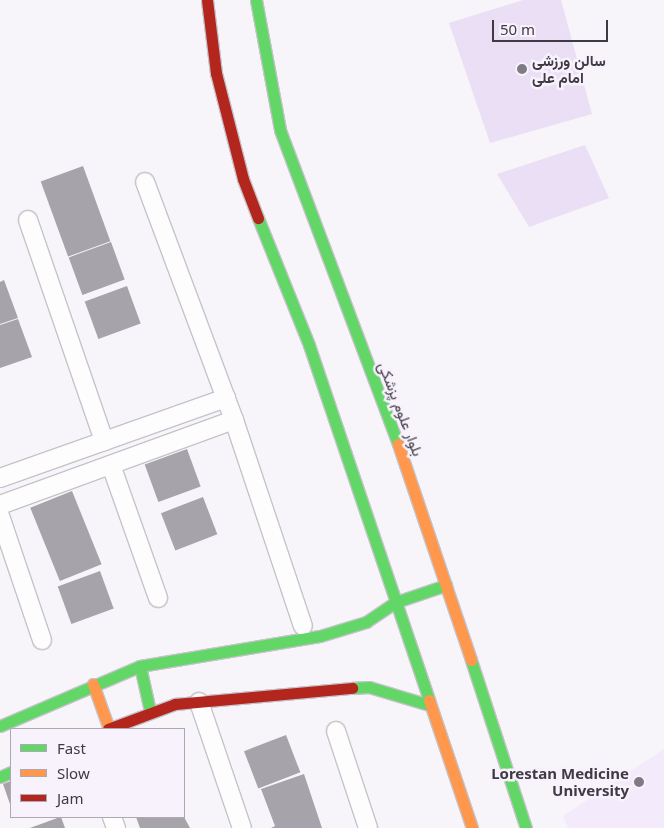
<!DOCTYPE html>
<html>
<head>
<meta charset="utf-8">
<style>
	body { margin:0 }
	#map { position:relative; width:664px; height:828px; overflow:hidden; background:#f7f4fa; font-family:"Noto Sans",Vazirmatn,sans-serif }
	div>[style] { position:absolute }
	.built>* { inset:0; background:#f3eafb }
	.green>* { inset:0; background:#eadff4 }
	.building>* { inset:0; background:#a6a3aa; transform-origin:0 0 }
	.roads { filter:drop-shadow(1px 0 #c7c3ca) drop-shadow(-1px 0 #c7c3ca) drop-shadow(0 1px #c7c3ca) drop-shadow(0 -1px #c7c3ca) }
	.street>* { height:18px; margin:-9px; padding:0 9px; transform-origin:9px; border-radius:9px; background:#fefdfe }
	.fast>* { height:11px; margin:-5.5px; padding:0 5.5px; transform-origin:5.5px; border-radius:5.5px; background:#63d668 }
	.slow>* { height:11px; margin:-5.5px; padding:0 5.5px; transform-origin:5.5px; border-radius:5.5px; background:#ff974d }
	.jam>* { height:11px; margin:-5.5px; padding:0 5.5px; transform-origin:5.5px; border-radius:5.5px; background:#b3261e }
	.dots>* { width:14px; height:14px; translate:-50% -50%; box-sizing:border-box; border:2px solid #f7f2fc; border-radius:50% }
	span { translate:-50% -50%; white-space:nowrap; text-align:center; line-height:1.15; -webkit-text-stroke:5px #f7f2fc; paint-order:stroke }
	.poi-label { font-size:15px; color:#3f3a44; font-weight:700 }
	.left { translate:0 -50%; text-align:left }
	.right { translate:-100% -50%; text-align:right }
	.street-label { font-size:15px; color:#3f3a44 }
	.legend { position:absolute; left:10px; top:728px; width:175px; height:90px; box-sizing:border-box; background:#f7f2fc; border:1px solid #ada8b2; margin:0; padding:6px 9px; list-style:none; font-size:15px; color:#3f3a44 }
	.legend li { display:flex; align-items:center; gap:10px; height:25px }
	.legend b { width:25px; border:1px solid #ada8b2 }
	.scale { position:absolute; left:492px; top:20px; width:116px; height:22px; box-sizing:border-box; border:2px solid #3f3a44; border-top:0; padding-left:6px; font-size:15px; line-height:18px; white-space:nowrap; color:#3f3a44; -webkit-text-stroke:4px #f7f2fc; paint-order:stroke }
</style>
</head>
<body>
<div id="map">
	<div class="built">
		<div style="clip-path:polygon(664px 749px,664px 828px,568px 828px,563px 816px)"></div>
	</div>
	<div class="green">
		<div style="clip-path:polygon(523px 0,561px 0,592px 114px,490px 143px,449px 23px)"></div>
		<div style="clip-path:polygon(585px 145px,609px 198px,529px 227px,497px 174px)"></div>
	</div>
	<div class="building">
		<div style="left:83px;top:166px;width:80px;height:45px;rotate:70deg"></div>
		<div style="left:111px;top:242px;width:40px;height:45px;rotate:70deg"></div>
		<div style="clip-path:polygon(4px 280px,18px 318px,0 324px,0 282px)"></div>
		<div style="left:127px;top:286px;width:40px;height:45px;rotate:70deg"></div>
		<div style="clip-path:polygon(18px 319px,32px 357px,0 368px,0 325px)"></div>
		<div style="left:187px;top:449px;width:40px;height:45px;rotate:70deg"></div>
		<div style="left:72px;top:491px;width:79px;height:45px;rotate:68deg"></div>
		<div style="left:203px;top:497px;width:40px;height:45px;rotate:69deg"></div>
		<div style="left:100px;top:571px;width:40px;height:45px;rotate:70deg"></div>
		<div style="left:286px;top:735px;width:40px;height:45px;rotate:69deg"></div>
		<div style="clip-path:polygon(304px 774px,322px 828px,271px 828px,275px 826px,261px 789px)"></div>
		<div style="clip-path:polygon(11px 781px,11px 807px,3px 784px)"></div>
		<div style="clip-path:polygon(61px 817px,65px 828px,30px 828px,60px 817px)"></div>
		<div style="clip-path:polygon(136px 817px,184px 817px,190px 828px,140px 828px)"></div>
	</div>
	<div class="roads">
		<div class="street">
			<div style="left:28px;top:220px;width:234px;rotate:71deg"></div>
			<div style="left:234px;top:420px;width:217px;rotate:71.5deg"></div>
			<div style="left:111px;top:465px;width:141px;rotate:70.5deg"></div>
			<div style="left:0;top:478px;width:240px;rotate:-19.5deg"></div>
			<div style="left:0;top:505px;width:249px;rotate:-20deg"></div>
			<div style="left:234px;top:420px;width:254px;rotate:-110.5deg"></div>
			<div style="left:0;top:516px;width:131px;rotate:71.3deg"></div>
			<div style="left:199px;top:702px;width:133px;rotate:71.2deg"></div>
			<div style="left:336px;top:731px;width:102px;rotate:71.7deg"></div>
			<div style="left:112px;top:817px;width:12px;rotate:70deg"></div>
		</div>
		<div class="fast">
			<div style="left:256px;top:0;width:132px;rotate:79.5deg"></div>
			<div style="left:280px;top:130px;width:335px;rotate:69.4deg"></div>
			<div style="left:258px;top:218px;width:137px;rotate:68.1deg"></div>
			<div style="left:309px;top:345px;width:375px;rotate:71.3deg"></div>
			<div style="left:471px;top:660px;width:177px;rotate:71.9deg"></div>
			<div style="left:140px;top:666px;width:46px;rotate:77.5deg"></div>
			<div style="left:352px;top:688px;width:17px;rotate:-3deg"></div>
			<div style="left:369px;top:687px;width:63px;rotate:16.7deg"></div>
			<div style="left:0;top:726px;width:152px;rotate:-23.2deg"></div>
			<div style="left:140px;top:666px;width:182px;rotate:-9.5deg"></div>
			<div style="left:320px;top:636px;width:48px;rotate:-16.9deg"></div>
			<div style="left:366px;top:622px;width:36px;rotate:-34deg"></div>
			<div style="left:396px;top:602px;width:53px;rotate:-18.8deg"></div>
			<div style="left:0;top:777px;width:12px;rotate:-24deg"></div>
		</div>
		<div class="slow">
			<div style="left:398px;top:444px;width:228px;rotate:71.3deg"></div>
			<div style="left:93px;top:684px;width:48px;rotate:70.4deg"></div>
			<div style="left:429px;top:700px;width:135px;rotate:71.4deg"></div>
		</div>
		<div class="jam">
			<div style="left:207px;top:0;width:74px;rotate:83deg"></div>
			<div style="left:216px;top:73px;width:109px;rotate:75.7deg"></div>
			<div style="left:243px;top:179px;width:42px;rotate:69deg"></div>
			<div style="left:108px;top:729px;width:72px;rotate:-20.5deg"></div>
			<div style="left:175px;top:704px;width:178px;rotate:-5.2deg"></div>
		</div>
	</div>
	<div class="dots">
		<div style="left:522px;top:69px;background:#7f7b84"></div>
		<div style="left:639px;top:782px;background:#7f7b84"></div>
	</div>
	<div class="poi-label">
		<span class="left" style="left:532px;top:69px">سالن ورزشی<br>امام علی</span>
		<span class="right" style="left:629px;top:782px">Lorestan Medicine<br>University</span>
	</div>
	<div class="street-label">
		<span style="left:401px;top:409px;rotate:69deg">بلوار علوم پزشکی</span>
	</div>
	<ul class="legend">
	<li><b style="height:6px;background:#63d668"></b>Fast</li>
	<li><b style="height:6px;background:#ff974d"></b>Slow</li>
	<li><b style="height:6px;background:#b3261e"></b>Jam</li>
	</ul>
	<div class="scale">50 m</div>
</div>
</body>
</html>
